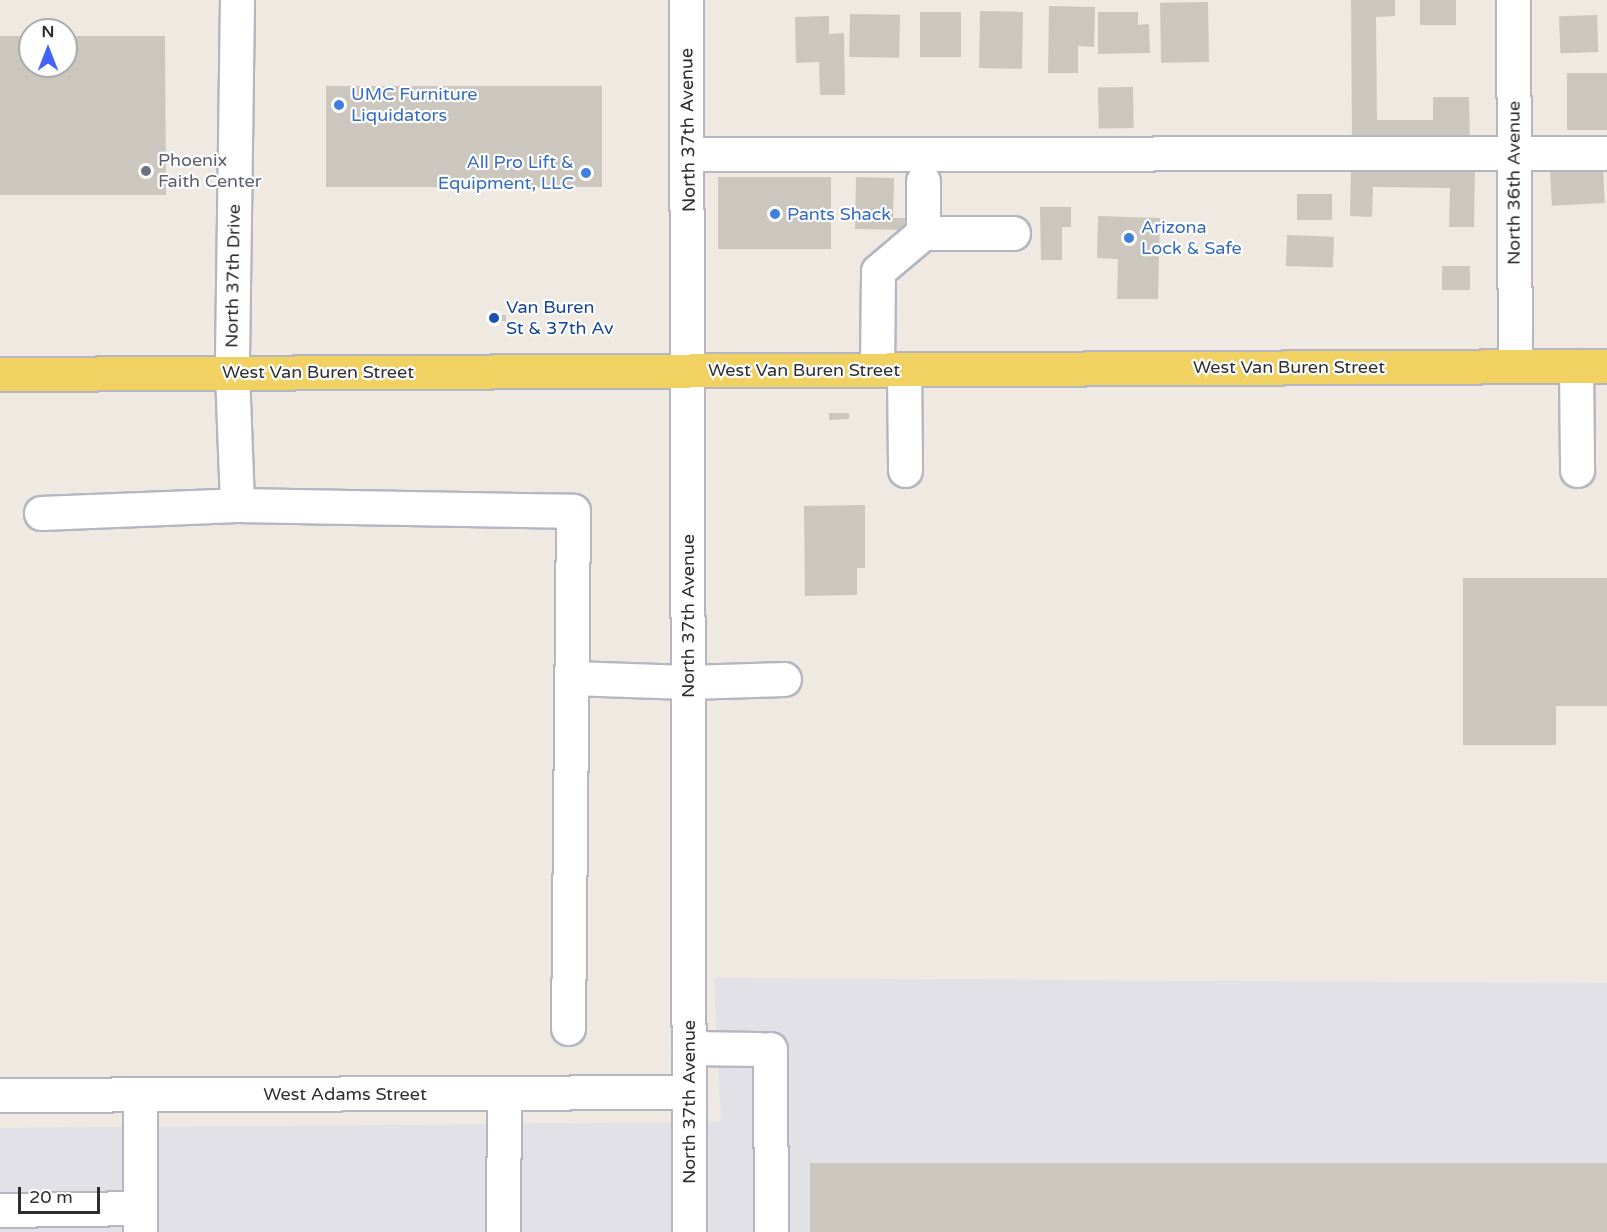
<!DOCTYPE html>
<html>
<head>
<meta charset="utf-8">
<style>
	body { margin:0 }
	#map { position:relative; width:1607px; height:1232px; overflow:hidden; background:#efe9e1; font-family:"Varela Round",sans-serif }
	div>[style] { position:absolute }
	.industrial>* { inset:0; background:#e3e1e8 }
	.building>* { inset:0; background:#cbc7bf; transform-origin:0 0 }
	.roads { filter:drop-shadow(2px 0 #b4b7c1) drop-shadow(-2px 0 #b4b7c1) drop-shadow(0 2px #b4b7c1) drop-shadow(0 -2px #b4b7c1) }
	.minor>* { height:33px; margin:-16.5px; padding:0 16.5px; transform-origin:16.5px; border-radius:16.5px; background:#fff }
	.major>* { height:33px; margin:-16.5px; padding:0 16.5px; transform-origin:16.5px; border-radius:16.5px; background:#f2d163 }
	.dots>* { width:16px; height:16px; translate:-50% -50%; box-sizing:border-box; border:3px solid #fff; border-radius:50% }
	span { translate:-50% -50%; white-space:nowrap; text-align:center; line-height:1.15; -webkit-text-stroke:4.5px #fff; paint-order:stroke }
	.shop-label { font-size:18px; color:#366cbe }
	.left { translate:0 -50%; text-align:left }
	.right { translate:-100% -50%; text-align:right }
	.street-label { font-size:18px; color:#2e2e2e }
	.worship-label { font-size:18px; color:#5b616d }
	.transit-label { font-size:18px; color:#164399 }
	.north { position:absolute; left:18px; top:18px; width:60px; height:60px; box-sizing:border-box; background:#fff; border:2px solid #ababab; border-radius:50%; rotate:0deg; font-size:16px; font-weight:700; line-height:24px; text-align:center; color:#2e2e2e }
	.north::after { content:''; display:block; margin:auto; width:21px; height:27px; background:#4264fb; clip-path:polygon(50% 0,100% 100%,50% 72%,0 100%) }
	.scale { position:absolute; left:18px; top:1187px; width:82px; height:27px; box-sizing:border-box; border:3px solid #2e2e2e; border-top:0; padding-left:8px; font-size:18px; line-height:21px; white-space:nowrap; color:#2e2e2e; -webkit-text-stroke:4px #fff; paint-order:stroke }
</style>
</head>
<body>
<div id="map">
	<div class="industrial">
		<div style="clip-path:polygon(714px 978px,1607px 983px,1607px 1232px,0 1232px,0 1128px,721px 1122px)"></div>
	</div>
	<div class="building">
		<div style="clip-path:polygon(1351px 0,1395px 0,1395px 16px,1376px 17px,1377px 120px,1433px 120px,1433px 97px,1469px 97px,1470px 143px,1352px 144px)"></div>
		<div style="left:1420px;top:0;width:36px;height:25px"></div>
		<div style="left:1208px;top:2px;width:60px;height:48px;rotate:89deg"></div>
		<div style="clip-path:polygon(1049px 6px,1095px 7px,1094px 47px,1078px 46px,1078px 73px,1048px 73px)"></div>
		<div style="left:980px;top:11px;width:43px;height:57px;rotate:1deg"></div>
		<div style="left:920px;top:12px;width:41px;height:45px"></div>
		<div style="clip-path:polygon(1098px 12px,1138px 12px,1138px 25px,1149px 24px,1150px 53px,1098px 54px)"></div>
		<div style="left:850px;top:14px;width:50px;height:43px;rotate:1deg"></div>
		<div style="left:1597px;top:15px;width:37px;height:38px;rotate:88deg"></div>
		<div style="clip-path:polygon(829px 16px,829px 34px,844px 33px,845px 95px,820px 95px,819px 62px,796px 63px,795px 17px)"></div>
		<div style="clip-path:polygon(0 36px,30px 36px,30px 66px,66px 66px,66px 36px,165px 36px,166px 195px,0 195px)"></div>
		<div style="left:1567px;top:73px;width:40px;height:57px"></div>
		<div style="left:602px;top:86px;width:101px;height:276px;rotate:90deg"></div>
		<div style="left:1133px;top:87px;width:41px;height:35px;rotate:89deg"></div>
		<div style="clip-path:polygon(1351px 165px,1475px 167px,1474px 227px,1449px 227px,1450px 188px,1373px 187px,1372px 217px,1350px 216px)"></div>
		<div style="left:1603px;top:169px;width:34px;height:53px;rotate:87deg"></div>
		<div style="left:831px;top:177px;width:72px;height:113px;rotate:90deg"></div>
		<div style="clip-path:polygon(856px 177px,894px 178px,893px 218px,907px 218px,907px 230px,855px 229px)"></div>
		<div style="left:1332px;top:194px;width:26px;height:35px;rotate:90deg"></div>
		<div style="clip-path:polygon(1040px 207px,1071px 207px,1071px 227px,1062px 227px,1062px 260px,1041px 260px)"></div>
		<div style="clip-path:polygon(1098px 216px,1160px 218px,1158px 299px,1117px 299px,1118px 259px,1097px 258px)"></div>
		<div style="left:1287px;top:235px;width:47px;height:31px;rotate:2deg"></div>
		<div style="left:1442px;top:266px;width:28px;height:24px"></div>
		<div style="left:489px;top:315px;width:17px;height:6px"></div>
		<div style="clip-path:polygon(829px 413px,849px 413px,849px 419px,829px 420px)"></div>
		<div style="clip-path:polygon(865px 505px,865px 568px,857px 568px,857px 595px,805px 596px,804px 506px)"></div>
		<div style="clip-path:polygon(1463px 578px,1607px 578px,1607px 706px,1556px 706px,1556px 745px,1463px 745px)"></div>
		<div style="left:1607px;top:1163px;width:69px;height:797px;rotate:90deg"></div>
	</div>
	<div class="roads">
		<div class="minor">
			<div style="left:237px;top:0;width:373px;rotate:90.8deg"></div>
			<div style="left:232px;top:373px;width:132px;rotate:87.8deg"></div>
			<div style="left:237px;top:505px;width:336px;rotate:1deg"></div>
			<div style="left:573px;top:511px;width:517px;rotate:90.55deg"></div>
			<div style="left:686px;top:0;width:1232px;rotate:89.86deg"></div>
			<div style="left:1513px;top:0;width:366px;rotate:89.7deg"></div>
			<div style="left:688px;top:154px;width:919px;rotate:-0.06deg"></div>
			<div style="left:923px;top:233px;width:90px"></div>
			<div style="left:1576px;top:366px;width:104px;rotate:89.4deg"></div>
			<div style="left:904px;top:369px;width:101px;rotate:89.4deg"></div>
			<div style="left:877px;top:370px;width:99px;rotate:-89.4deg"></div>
			<div style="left:878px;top:271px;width:59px;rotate:-40.2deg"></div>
			<div style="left:923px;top:233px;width:52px;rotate:-90deg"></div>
			<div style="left:41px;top:513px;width:196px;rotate:-2.3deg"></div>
			<div style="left:571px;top:678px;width:117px;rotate:2deg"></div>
			<div style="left:688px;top:682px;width:96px;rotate:-1.8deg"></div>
			<div style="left:689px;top:1048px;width:70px;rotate:0.8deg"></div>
			<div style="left:770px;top:1049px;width:183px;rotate:89.7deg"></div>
			<div style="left:0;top:1095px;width:689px;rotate:-0.25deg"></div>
			<div style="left:0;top:1210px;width:140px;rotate:-0.8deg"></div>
			<div style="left:140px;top:1232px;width:138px;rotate:-90deg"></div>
			<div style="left:503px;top:1232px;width:139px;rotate:-89.6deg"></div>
		</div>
		<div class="major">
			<div style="left:0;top:374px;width:1607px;rotate:-0.29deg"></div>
		</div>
	</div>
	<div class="dots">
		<div style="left:339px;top:105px;background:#3f7fe0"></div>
		<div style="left:146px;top:171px;background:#6b7280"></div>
		<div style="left:586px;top:173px;background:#3f7fe0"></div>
		<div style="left:775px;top:214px;background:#3f7fe0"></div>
		<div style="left:1129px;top:238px;background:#3f7fe0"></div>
		<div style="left:494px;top:318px;background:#1a4fb4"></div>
	</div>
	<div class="shop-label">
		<span class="left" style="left:351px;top:105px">UMC Furniture<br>Liquidators</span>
		<span class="right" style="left:574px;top:173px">All Pro Lift &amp;<br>Equipment, LLC</span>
		<span class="left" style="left:787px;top:214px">Pants Shack</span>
		<span class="left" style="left:1141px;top:238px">Arizona<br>Lock &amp; Safe</span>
	</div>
	<div class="street-label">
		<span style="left:688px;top:130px;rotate:-91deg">North 37th Avenue</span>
		<span style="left:1514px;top:183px;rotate:-90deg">North 36th Avenue</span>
		<span style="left:233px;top:276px;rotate:-89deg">North 37th Drive</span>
		<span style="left:1289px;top:367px">West Van Buren Street</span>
		<span style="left:804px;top:370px">West Van Buren Street</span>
		<span style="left:318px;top:372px">West Van Buren Street</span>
		<span style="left:688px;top:616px;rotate:-90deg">North 37th Avenue</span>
		<span style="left:345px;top:1094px">West Adams Street</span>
		<span style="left:689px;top:1102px;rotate:-90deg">North 37th Avenue</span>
	</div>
	<div class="worship-label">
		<span class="left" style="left:158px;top:171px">Phoenix<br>Faith Center</span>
	</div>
	<div class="transit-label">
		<span class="left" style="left:506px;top:318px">Van Buren<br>St &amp; 37th Av</span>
	</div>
	<div class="north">N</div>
	<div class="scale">20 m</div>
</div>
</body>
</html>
